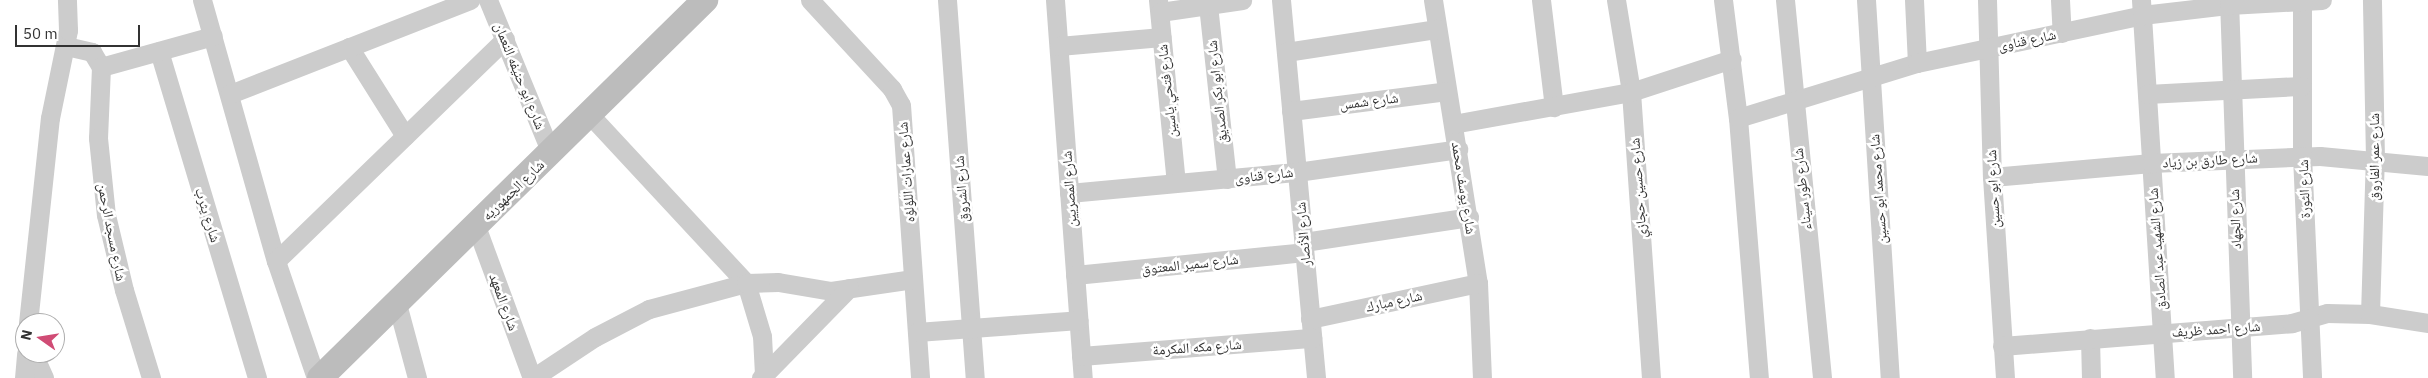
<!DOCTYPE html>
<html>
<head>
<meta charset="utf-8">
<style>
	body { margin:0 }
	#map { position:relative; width:2428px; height:378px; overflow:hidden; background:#fff; font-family:"IBM Plex Sans","Noto Naskh Arabic",sans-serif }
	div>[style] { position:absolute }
	.minor>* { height:19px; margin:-9.5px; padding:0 9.5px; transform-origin:9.5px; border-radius:9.5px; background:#ccc }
	.secondary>* { height:26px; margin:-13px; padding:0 13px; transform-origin:13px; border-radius:13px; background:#bcbcbc }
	span { translate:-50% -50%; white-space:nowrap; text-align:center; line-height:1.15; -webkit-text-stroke:5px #fff; paint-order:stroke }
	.street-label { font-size:14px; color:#323232 }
	.north { position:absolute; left:15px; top:313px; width:50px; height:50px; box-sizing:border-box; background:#fff; border:1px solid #adadad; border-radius:50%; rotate:283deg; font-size:14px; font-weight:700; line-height:20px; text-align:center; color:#323232 }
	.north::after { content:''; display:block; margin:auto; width:18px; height:22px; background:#d04c75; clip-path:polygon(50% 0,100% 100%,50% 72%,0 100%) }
	.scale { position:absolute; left:15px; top:25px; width:125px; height:22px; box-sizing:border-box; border:2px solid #323232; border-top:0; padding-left:6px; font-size:15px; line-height:18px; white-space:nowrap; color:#323232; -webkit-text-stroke:4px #fff; paint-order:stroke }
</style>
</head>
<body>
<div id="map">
	<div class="minor">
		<div style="left:202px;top:0;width:271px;rotate:74.2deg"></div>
		<div style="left:276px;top:261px;width:124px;rotate:71.1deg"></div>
		<div style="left:488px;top:0;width:165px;rotate:67.6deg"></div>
		<div style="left:810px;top:0;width:121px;rotate:47.3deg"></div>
		<div style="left:892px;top:89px;width:18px;rotate:61deg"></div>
		<div style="left:901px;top:105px;width:274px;rotate:86deg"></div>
		<div style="left:947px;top:0;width:379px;rotate:85.8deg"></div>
		<div style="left:1055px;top:0;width:379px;rotate:85.8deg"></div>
		<div style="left:1158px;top:0;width:183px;rotate:84.4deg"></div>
		<div style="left:1281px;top:0;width:380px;rotate:84.7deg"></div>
		<div style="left:1433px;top:0;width:287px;rotate:81deg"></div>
		<div style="left:1478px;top:283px;width:95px;rotate:87.6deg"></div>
		<div style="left:1541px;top:0;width:108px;rotate:83.1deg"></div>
		<div style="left:1616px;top:0;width:93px;rotate:80.7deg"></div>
		<div style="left:1631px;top:92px;width:287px;rotate:86deg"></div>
		<div style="left:1723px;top:0;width:119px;rotate:82.8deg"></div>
		<div style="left:1738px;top:118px;width:261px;rotate:85.4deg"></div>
		<div style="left:1785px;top:0;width:380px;rotate:84.4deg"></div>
		<div style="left:1866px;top:0;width:379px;rotate:86.4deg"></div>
		<div style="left:1914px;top:0;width:63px;rotate:87.3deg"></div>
		<div style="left:1987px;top:0;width:177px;rotate:88.4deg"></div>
		<div style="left:1992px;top:177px;width:201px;rotate:86.3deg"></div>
		<div style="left:2060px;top:0;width:33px;rotate:87deg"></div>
		<div style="left:2141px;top:0;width:379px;rotate:86.4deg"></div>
		<div style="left:2229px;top:0;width:378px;rotate:88deg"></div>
		<div style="left:2302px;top:0;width:156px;rotate:90deg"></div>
		<div style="left:2302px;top:156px;width:222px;rotate:87.4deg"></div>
		<div style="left:1208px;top:5px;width:175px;rotate:83.8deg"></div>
		<div style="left:1160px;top:12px;width:83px;rotate:-8.3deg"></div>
		<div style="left:66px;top:46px;width:27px;rotate:13deg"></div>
		<div style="left:92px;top:52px;width:17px;rotate:59deg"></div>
		<div style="left:101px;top:67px;width:71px;rotate:92.4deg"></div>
		<div style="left:98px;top:138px;width:77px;rotate:84.1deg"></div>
		<div style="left:106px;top:215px;width:77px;rotate:76.5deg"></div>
		<div style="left:124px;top:290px;width:92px;rotate:72.9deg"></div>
		<div style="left:1059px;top:46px;width:103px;rotate:-5deg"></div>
		<div style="left:349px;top:47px;width:105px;rotate:57.8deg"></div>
		<div style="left:159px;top:51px;width:341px;rotate:73.3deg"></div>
		<div style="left:1286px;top:52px;width:153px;rotate:-8.7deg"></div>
		<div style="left:101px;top:67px;width:116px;rotate:-15.5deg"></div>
		<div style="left:230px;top:94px;width:258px;rotate:-21.4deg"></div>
		<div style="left:2147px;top:94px;width:155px;rotate:-3deg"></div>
		<div style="left:1291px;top:111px;width:157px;rotate:-7.3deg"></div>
		<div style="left:590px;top:115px;width:229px;rotate:47.1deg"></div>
		<div style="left:746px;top:283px;width:55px;rotate:73.2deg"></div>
		<div style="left:762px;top:336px;width:39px;rotate:87deg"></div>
		<div style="left:1738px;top:118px;width:187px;rotate:-17.1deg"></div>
		<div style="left:1917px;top:63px;width:230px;rotate:-12deg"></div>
		<div style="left:2142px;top:15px;width:88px;rotate:-6.6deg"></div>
		<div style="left:2229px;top:5px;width:93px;rotate:-3.1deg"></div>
		<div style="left:1453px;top:124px;width:181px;rotate:-10.2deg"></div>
		<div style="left:1631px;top:92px;width:106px;rotate:-18.1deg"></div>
		<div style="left:1992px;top:177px;width:160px;rotate:-5deg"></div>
		<div style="left:2151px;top:163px;width:169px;rotate:-2.4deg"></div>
		<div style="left:2320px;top:156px;width:108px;rotate:5.3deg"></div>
		<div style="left:1069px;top:193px;width:229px;rotate:-5.3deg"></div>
		<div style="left:1297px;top:172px;width:163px;rotate:-8.1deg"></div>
		<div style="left:476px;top:226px;width:162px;rotate:69.8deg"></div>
		<div style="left:1304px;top:242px;width:167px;rotate:-8.6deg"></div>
		<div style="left:276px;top:261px;width:319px;rotate:-44.1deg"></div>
		<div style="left:1075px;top:275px;width:230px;rotate:-5.7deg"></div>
		<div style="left:396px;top:300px;width:81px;rotate:74.9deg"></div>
		<div style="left:2370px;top:314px;width:155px;rotate:-88.2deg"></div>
		<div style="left:2375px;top:159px;width:159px;rotate:-91.1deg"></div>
		<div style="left:1310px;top:319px;width:172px;rotate:-12.1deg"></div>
		<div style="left:28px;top:323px;width:206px;rotate:-83.9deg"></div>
		<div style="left:50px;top:118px;width:90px;rotate:-78.4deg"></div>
		<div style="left:68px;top:30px;width:30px;rotate:-92deg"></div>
		<div style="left:917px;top:332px;width:162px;rotate:-4.2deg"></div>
		<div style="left:2090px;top:338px;width:40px;rotate:88.6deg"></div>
		<div style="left:2002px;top:346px;width:291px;rotate:-4.5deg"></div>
		<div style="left:2292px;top:323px;width:36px;rotate:-16deg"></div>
		<div style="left:2327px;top:313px;width:43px;rotate:1.3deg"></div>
		<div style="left:2370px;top:314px;width:59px;rotate:8.8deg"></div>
		<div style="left:33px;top:353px;width:27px;rotate:66deg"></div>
		<div style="left:1081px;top:356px;width:232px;rotate:-4.5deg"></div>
		<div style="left:24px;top:378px;width:25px;rotate:-85deg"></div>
		<div style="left:533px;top:378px;width:74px;rotate:-33.5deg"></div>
		<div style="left:595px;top:337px;width:61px;rotate:-27.4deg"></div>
		<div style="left:649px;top:309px;width:100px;rotate:-15deg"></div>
		<div style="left:746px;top:283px;width:32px;rotate:-2deg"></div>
		<div style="left:778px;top:282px;width:54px;rotate:9.6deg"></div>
		<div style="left:831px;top:291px;width:83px;rotate:-8.3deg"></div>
		<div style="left:761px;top:378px;width:126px;rotate:-45.6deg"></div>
	</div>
	<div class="secondary">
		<div style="left:320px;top:378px;width:540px;rotate:-44.47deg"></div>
	</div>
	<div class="street-label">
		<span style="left:2027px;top:40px;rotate:-12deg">شارع قناوى</span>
		<span style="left:520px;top:76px;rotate:68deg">شارع ابو حنيفه النعمان</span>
		<span style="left:1167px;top:91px;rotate:-96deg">شارع فتحي ياسين</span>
		<span style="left:1217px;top:92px;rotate:-96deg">شارع ابو بكر الصديق</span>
		<span style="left:1369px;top:101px;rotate:-7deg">شارع شمس</span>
		<span style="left:2374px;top:157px;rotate:-90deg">شارع عمر الفاروق</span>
		<span style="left:2210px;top:160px;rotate:-3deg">شارع طارق بن زياد</span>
		<span style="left:906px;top:172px;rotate:-94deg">شارع عمارات اللؤلؤه</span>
		<span style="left:1264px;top:175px;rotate:-6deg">شارع قناوى</span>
		<span style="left:1464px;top:188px;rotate:81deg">شارع يوسف محمد</span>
		<span style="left:1638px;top:188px;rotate:-94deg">شارع حسين حجازي</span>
		<span style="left:961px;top:189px;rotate:-94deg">شارع الشروق</span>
		<span style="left:1069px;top:189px;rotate:-94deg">شارع المصريين</span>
		<span style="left:1802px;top:189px;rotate:-96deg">شارع طور سيناء</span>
		<span style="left:1878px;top:189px;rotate:-94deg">شارع محمد ابو حسين</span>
		<span style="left:1993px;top:189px;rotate:-93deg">شارع ابو حسين</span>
		<span style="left:2304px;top:189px;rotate:-92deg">شارع الثورة</span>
		<span style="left:513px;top:190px;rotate:-44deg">شارع الجمهوريه</span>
		<span style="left:208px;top:215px;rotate:73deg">شارع يثرب</span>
		<span style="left:2235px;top:219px;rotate:-92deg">شارع الجهاد</span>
		<span style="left:112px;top:232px;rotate:79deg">شارع مسجد الرحمن</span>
		<span style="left:1303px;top:234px;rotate:-95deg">شارع الأنصار</span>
		<span style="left:2157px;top:249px;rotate:-94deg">شارع الشهيد عبد الصادق</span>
		<span style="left:1190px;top:264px;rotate:-6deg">شارع سمير المعتوق</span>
		<span style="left:1394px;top:301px;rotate:-12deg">شارع مبارك</span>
		<span style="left:504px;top:302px;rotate:70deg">شارع المعهد</span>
		<span style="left:2216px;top:329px;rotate:-4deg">شارع احمد ظريف</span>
		<span style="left:1197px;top:347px;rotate:-4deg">شارع مكه المكرمة</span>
	</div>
	<div class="north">N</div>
	<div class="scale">50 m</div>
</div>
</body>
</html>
